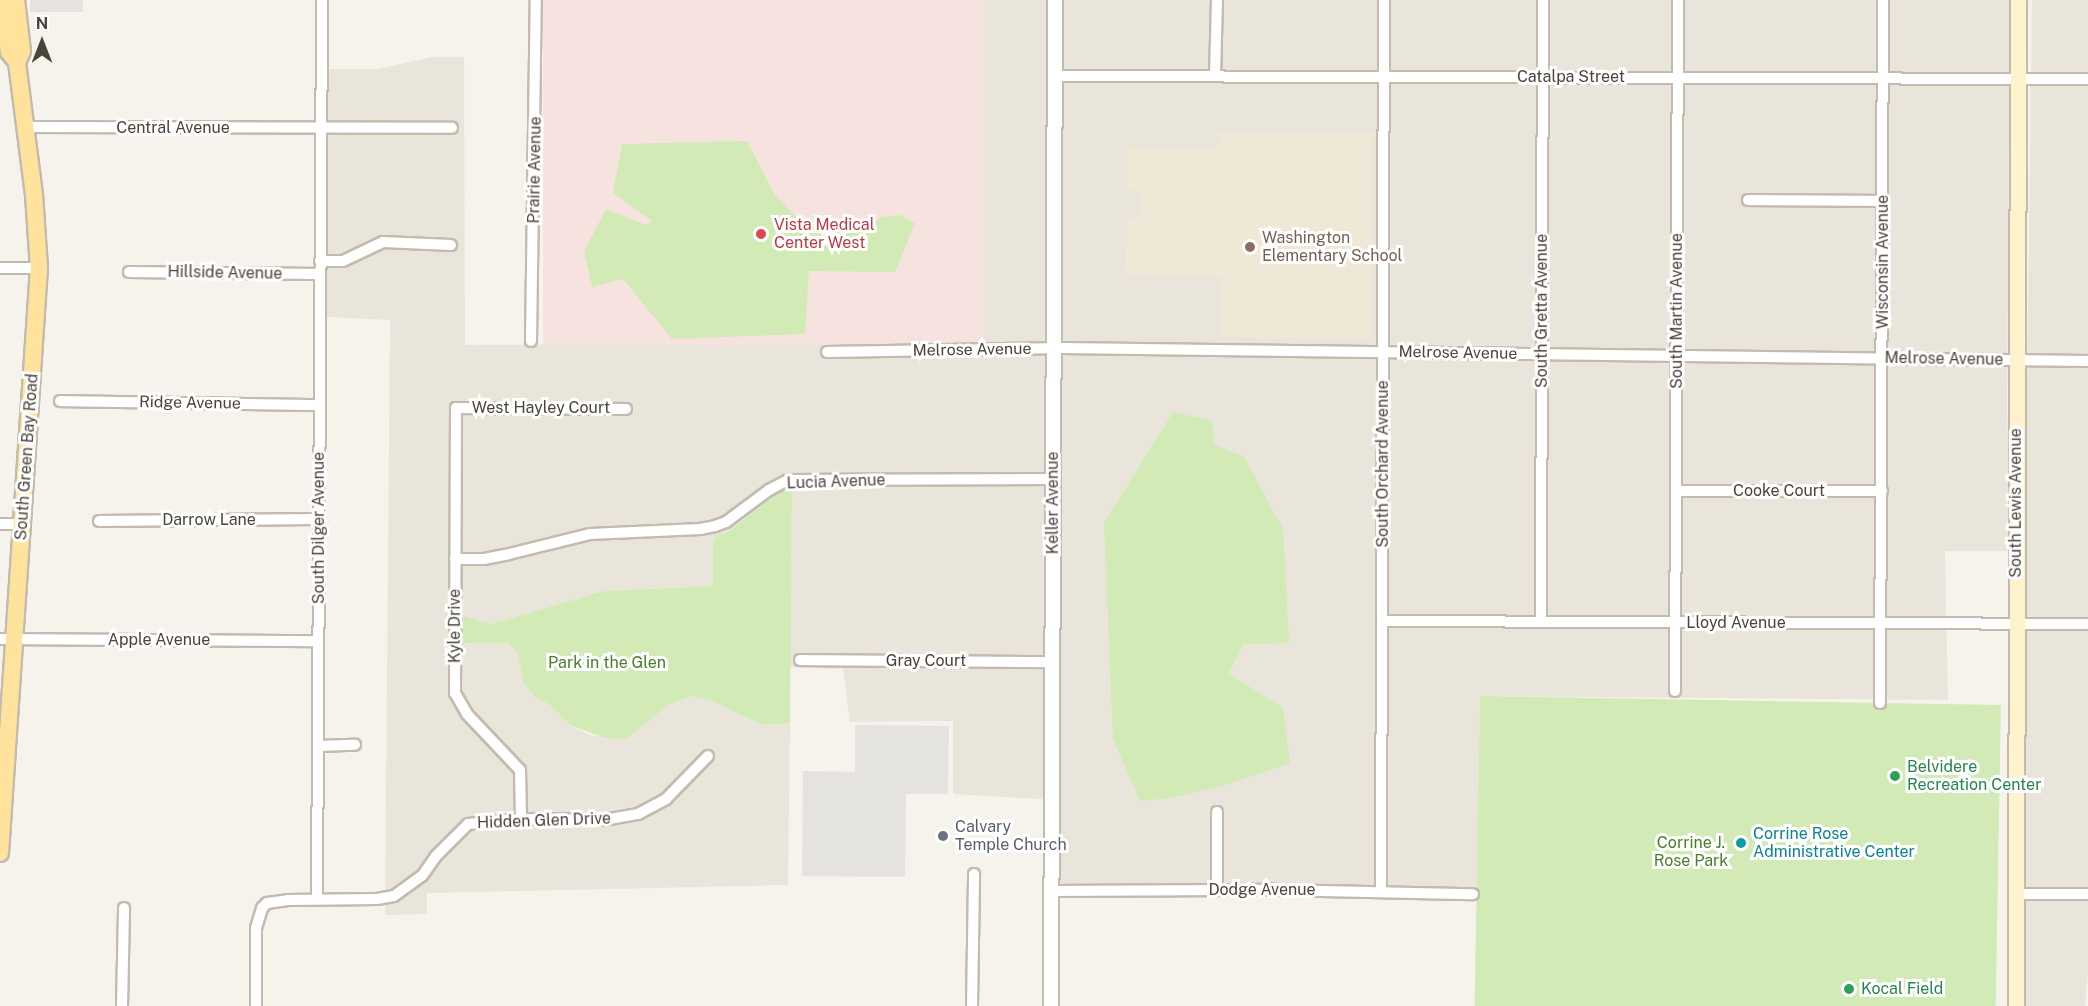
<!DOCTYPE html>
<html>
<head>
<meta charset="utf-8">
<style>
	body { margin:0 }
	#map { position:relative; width:2088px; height:1006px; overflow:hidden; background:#f6f3ec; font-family:"Public Sans",sans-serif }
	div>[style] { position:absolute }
	.residential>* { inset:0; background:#eae5da }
	.education>* { inset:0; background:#efe8d6 }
	.medical>* { inset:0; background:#f6e3e0; transform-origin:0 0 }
	.green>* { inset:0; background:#d2eab5; transform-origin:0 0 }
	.parking>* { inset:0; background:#e5e3e0; transform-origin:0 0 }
	.roads { filter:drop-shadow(2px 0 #c2bbae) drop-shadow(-2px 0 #c2bbae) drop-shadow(0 2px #c2bbae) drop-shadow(0 -2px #c2bbae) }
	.minor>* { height:10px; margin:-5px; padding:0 5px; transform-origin:5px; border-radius:5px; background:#fff }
	.tertiary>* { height:14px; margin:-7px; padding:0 7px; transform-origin:7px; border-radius:7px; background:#fff }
	.secondary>* { height:15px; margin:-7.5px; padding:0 7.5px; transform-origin:7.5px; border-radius:7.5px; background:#fff3cd }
	.primary>* { height:16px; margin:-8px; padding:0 8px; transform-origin:8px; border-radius:8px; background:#ffe39c }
	.dots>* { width:16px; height:16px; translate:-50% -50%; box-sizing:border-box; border:3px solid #fff; border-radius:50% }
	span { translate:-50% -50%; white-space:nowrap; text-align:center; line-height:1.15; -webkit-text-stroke:6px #fff; paint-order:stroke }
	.street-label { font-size:16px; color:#4b4439 }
	.health-label { font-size:16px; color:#be3a42 }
	.left { translate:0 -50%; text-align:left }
	.education-label { font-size:16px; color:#785e54 }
	.park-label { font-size:16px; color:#4a7f2a }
	.leisure-label { font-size:16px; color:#27864d }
	.worship-label { font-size:16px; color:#5b616d }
	.culture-label { font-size:16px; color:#0d838f }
	.north { position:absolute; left:12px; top:12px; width:60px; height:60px; -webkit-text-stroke:4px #fff; paint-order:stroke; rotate:0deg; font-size:16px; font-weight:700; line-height:24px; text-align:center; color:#4b4439 }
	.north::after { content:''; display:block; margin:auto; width:21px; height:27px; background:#4b4439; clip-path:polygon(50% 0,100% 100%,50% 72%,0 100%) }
</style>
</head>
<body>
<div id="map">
	<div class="residential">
		<div style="clip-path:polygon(985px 0,2010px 0,2007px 410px,2011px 551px,1945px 551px,1948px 700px,1480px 696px,1478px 889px,1058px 884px,1059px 800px,953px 794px,953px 721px,850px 722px,843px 669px,790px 667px,792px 487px,785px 488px,744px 518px,713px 544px,713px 586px,604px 591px,491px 624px,458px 614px,458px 643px,508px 643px,518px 654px,523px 682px,534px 696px,550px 705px,570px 725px,590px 735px,627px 739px,668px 705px,692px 696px,712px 701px,762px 725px,790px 723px,788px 885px,427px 893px,427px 914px,385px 915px,390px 320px,326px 317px,325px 69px,377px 69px,433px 57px,464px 57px,465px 345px,980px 341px)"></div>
		<div style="clip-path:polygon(2032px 0,2088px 0,2088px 970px,2085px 1006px,2024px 1006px,2022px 775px)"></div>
	</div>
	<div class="education">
		<div style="clip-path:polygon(1220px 132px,1373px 133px,1372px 339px,1221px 337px,1221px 277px,1126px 275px,1127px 218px,1141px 218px,1141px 191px,1127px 190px,1127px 148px,1219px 148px)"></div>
	</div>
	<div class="medical">
		<div style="left:543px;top:0;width:442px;height:345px"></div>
	</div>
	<div class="green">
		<div style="clip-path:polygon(747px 141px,774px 194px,805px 225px,870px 230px,881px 217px,900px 215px,915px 223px,895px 272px,809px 271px,805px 334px,672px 339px,623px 279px,592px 287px,584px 251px,606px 209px,646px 225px,652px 221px,613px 193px,622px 144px)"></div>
		<div style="clip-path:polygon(1173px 412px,1212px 421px,1214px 444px,1244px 457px,1283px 529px,1289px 643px,1244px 644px,1228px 673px,1283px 708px,1290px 763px,1225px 785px,1171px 798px,1140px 801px,1113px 739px,1104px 523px)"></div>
		<div style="clip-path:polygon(792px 487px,790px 723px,762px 725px,712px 701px,692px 696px,668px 705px,627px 739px,605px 738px,570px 725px,550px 705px,534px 696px,523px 682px,518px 654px,508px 643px,458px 643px,458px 614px,491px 624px,604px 591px,713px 586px,713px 544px,716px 535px,726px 533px,785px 488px)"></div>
		<div style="left:1480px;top:696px;width:521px;height:310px;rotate:1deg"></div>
	</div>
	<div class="parking">
		<div style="left:30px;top:0;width:53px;height:12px"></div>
		<div style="clip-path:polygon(855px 725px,949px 726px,948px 794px,906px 794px,905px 877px,802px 876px,803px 771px,855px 772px)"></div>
	</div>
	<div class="roads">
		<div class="minor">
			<div style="left:1055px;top:76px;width:1033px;rotate:0.17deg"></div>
			<div style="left:1215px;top:76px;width:76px;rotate:-88.5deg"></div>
			<div style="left:25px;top:127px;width:427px;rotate:0.1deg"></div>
			<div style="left:1748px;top:200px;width:135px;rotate:0.4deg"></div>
			<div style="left:320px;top:261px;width:23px"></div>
			<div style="left:343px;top:261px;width:44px;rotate:-25.4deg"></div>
			<div style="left:383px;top:242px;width:68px;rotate:2.5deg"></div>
			<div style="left:0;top:268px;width:39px"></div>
			<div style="left:129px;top:272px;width:191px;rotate:0.6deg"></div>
			<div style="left:531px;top:341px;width:341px;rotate:-89.2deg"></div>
			<div style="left:827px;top:352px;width:235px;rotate:-1deg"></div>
			<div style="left:1062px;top:348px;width:1026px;rotate:0.73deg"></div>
			<div style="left:60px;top:401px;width:260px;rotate:0.9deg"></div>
			<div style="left:456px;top:408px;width:285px;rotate:90.2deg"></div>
			<div style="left:455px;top:693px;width:24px;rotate:60deg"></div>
			<div style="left:467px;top:714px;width:77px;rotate:46.6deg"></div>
			<div style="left:520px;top:770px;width:49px;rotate:88.8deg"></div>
			<div style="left:456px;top:408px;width:170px;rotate:0.3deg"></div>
			<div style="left:1676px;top:491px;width:206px"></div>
			<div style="left:99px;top:521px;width:219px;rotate:-0.5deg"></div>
			<div style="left:0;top:524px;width:22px"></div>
			<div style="left:455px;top:559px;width:29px"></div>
			<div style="left:484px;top:559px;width:25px;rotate:-11deg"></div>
			<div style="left:509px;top:554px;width:83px;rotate:-13.9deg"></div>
			<div style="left:590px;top:534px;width:110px;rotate:-2.6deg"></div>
			<div style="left:700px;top:529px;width:15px;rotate:-11deg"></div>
			<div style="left:715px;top:526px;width:12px;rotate:-20deg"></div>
			<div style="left:726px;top:522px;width:54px;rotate:-36.7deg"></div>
			<div style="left:769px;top:490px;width:21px;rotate:-28deg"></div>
			<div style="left:788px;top:480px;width:265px;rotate:-0.2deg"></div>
			<div style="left:1383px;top:621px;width:705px;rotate:0.24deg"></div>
			<div style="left:1541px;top:622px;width:622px;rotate:-89.82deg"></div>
			<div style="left:0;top:639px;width:318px;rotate:0.4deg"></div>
			<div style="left:800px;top:660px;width:252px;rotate:0.5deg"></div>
			<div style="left:1675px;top:691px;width:691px;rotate:-89.75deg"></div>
			<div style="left:1880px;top:703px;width:703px;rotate:-89.76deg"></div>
			<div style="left:318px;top:746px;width:37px;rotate:-2deg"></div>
			<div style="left:1217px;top:812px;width:78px;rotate:90deg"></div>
			<div style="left:1051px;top:891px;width:224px;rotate:-0.3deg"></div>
			<div style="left:1275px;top:890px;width:198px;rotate:1.2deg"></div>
			<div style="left:1381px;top:892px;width:892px;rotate:-89.81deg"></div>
			<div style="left:2016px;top:894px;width:72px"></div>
			<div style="left:317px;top:899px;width:899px;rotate:-89.68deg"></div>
			<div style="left:122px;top:1006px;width:98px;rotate:-88.8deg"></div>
			<div style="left:256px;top:1006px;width:78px;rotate:-90deg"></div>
			<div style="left:256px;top:928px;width:21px;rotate:-73deg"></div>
			<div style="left:262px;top:908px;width:7px;rotate:-45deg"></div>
			<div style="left:267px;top:903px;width:21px;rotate:-8deg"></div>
			<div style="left:288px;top:900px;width:89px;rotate:-0.6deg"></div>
			<div style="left:377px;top:899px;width:17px;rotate:-10deg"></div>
			<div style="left:394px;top:896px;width:34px;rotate:-36deg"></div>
			<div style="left:422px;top:876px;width:24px;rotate:-55deg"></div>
			<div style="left:436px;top:856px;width:45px;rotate:-45deg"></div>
			<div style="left:468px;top:824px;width:53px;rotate:-5.4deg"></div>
			<div style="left:521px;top:819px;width:83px;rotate:0.7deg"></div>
			<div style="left:604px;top:820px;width:35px;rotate:-10deg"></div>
			<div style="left:638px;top:814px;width:32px;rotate:-28deg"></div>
			<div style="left:666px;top:799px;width:60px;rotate:-45.7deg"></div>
			<div style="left:972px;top:1006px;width:132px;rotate:-89.1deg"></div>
		</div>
		<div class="tertiary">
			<div style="left:1051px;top:1006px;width:1006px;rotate:-89.77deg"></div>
		</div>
		<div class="secondary">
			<div style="left:2016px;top:1006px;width:1006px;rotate:-89.89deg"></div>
		</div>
		<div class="primary">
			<div style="left:16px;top:0;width:51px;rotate:83.3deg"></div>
			<div style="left:22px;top:51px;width:12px;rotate:114deg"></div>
			<div style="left:0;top:853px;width:586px;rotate:-86.19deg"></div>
			<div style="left:39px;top:268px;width:73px;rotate:-93.9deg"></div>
			<div style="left:34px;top:195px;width:134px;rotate:-97.3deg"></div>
			<div style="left:17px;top:62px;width:13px;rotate:-129deg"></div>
			<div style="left:9px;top:52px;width:53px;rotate:-98.7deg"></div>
		</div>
	</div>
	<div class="dots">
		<div style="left:761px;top:234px;background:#e0444e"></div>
		<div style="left:1250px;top:247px;background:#8d6e63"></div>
		<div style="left:1895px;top:776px;background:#2e9e5b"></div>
		<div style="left:943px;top:836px;background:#6b7280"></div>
		<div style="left:1741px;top:843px;background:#0f9aa8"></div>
		<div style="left:1849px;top:989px;background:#2e9e5b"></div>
	</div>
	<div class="street-label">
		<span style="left:1571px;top:77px">Catalpa Street</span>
		<span style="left:173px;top:128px">Central Avenue</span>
		<span style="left:535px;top:170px;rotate:-89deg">Prairie Avenue</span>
		<span style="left:1883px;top:262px;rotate:-90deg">Wisconsin Avenue</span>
		<span style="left:225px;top:273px;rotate:1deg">Hillside Avenue</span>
		<span style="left:1542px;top:311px;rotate:-90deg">South Gretta Avenue</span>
		<span style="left:1677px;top:311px;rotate:-90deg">South Martin Avenue</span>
		<span style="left:972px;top:350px;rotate:-1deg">Melrose Avenue</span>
		<span style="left:1458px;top:353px;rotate:1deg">Melrose Avenue</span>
		<span style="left:1944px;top:359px;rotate:1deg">Melrose Avenue</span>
		<span style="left:190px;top:403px;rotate:1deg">Ridge Avenue</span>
		<span style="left:541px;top:408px">West Hayley Court</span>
		<span style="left:27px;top:457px;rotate:-86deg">South Green Bay Road</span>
		<span style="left:1383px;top:464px;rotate:-90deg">South Orchard Avenue</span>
		<span style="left:836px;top:482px;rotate:-2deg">Lucia Avenue</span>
		<span style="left:1779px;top:491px">Cooke Court</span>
		<span style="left:1053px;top:503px;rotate:-90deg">Keller Avenue</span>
		<span style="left:2016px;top:503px;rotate:-90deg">South Lewis Avenue</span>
		<span style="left:209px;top:520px">Darrow Lane</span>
		<span style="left:319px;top:528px;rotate:-90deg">South Dilger Avenue</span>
		<span style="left:1736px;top:623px">Lloyd Avenue</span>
		<span style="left:455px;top:626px;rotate:-90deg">Kyle Drive</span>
		<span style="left:159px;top:640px">Apple Avenue</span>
		<span style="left:926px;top:661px">Gray Court</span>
		<span style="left:544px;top:821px;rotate:-2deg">Hidden Glen Drive</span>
		<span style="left:1262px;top:890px">Dodge Avenue</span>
	</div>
	<div class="health-label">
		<span class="left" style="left:774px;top:234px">Vista Medical<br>Center West</span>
	</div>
	<div class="education-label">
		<span class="left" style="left:1262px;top:247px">Washington<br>Elementary School</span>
	</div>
	<div class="park-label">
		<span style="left:607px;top:663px">Park in the Glen</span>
		<span style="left:1691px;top:852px">Corrine J.<br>Rose Park</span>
	</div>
	<div class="leisure-label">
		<span class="left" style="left:1907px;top:776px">Belvidere<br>Recreation Center</span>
		<span class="left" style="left:1861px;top:989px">Kocal Field</span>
	</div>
	<div class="worship-label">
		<span class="left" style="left:955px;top:836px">Calvary<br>Temple Church</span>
	</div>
	<div class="culture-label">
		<span class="left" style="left:1753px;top:843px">Corrine Rose<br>Administrative Center</span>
	</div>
	<div class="north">N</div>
</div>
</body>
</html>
